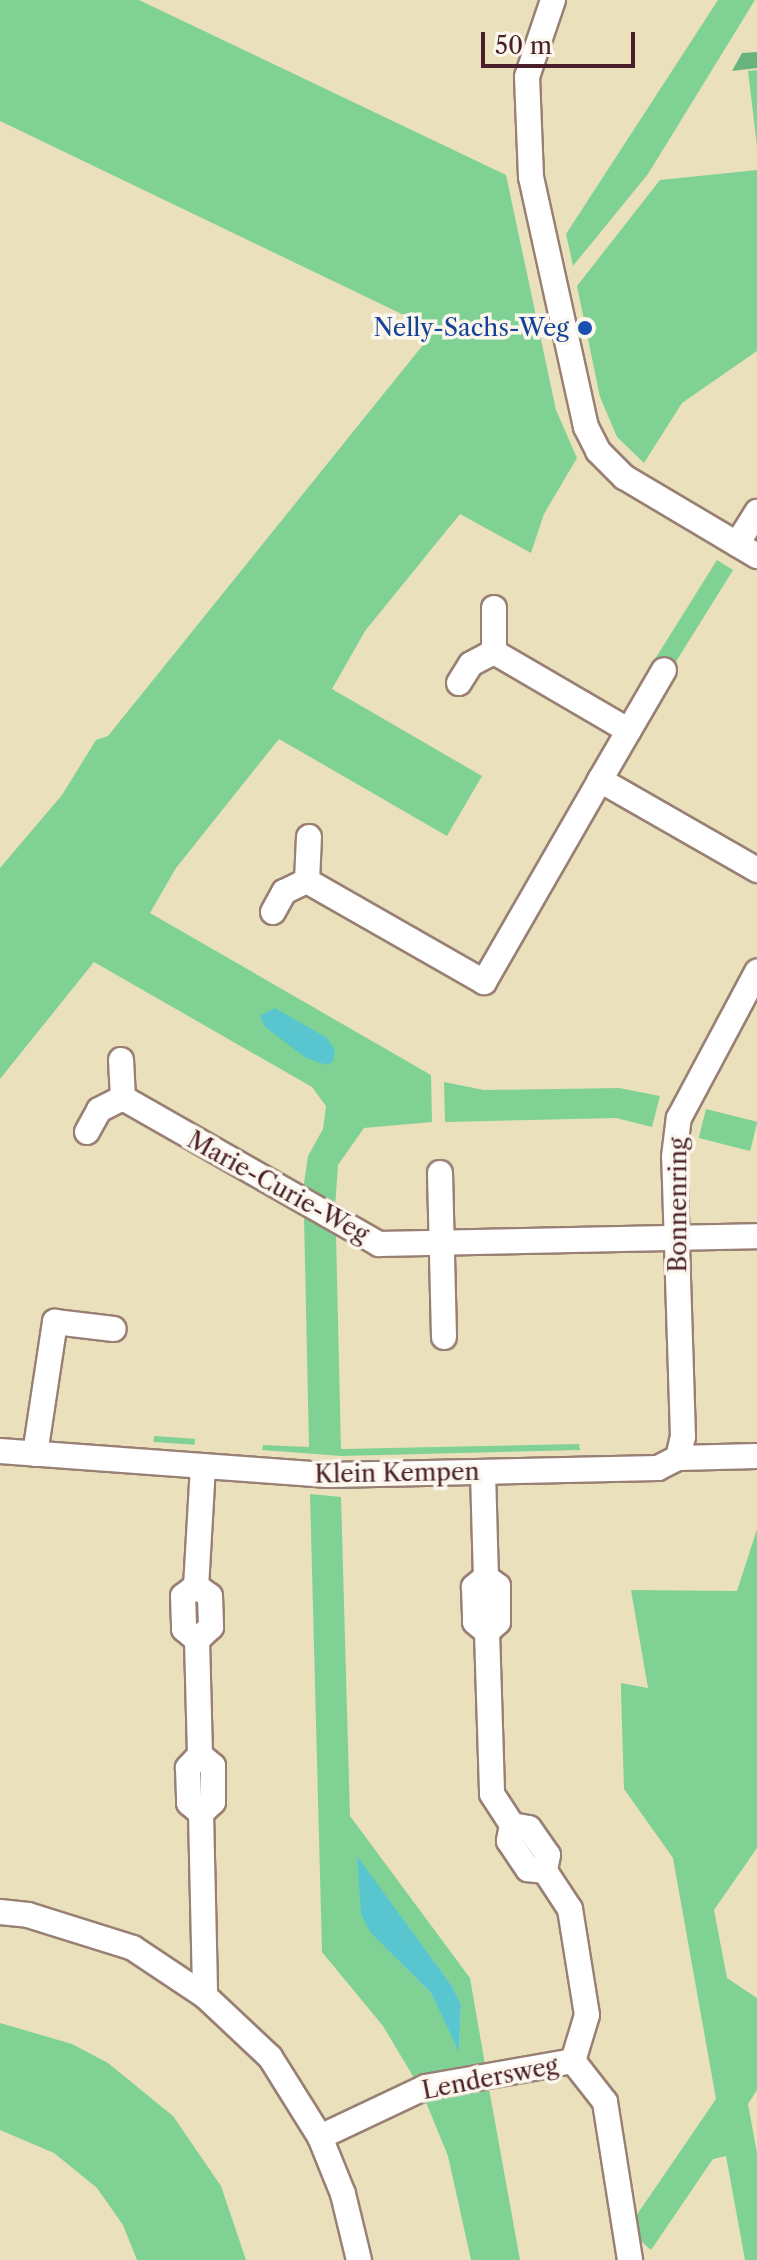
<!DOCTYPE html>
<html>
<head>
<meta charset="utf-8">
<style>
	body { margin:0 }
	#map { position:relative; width:757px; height:2260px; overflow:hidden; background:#eae0bc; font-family:"Libre Caslon Text",serif }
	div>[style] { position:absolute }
	.green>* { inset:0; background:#80d294; transform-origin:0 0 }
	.forest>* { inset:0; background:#68b47e }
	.water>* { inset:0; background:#59c6cf }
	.roads { filter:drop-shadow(2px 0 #9a8074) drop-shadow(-2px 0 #9a8074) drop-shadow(0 2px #9a8074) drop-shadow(0 -2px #9a8074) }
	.street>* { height:24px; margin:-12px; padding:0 12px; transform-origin:12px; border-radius:12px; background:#fff }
	.dots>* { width:22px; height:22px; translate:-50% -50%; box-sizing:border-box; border:4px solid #fbf7ec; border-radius:50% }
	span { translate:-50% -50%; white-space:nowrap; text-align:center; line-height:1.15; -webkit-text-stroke:7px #fbf7ec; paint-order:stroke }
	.transit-label { font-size:24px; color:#164399 }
	.right { translate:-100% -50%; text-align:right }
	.street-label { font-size:24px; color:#4a1f2b }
	.scale { position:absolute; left:481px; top:32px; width:154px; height:36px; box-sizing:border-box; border:4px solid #4a1f2b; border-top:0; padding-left:10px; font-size:24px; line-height:28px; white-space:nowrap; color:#4a1f2b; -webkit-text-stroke:6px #fbf7ec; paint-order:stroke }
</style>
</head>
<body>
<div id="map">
	<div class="green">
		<div style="clip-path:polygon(0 0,139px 0,506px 175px,556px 410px,577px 458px,544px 514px,531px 553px,460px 514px,365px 631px,332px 689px,482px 776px,447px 836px,279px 739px,176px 868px,150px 913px,431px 1075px,432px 1122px,364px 1128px,338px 1165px,335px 1208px,303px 1190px,308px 1156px,323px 1129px,326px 1106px,312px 1087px,94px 962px,0 1079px,0 868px,62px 795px,96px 740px,108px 736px,435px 330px,0 121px)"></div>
		<div style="clip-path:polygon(718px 0,755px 0,648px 174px,573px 266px,566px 234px)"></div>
		<div style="clip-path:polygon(757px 70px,757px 146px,748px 71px)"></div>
		<div style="clip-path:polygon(757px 170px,757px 351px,682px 403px,644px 463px,617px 437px,600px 397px,577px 286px,660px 180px)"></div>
		<div style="left:717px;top:560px;width:19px;height:121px;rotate:32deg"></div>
		<div style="clip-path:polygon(444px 1082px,484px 1090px,619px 1088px,660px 1096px,652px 1127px,616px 1118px,445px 1122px)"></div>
		<div style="left:706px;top:1109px;width:53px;height:30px;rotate:14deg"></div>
		<div style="clip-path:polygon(304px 1217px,336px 1235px,341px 1449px,579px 1444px,580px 1450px,342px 1456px,262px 1450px,263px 1445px,309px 1447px)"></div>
		<div style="left:154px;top:1436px;width:41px;height:6px;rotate:4deg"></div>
		<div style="clip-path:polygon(evenodd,310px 1494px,341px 1497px,350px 1816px,470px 1978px,486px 2070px,417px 2083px,383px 2026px,322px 1952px,310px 1494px,357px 1857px,452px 1986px,461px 2004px,459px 2050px,431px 1993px,370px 1931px,357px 1857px)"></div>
		<div style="clip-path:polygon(757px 1529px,757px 1848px,714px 1910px,727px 1978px,757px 1998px,757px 2090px,748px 2104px,757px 2153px,757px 2260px,745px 2260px,726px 2156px,713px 2159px,651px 2250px,641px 2241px,636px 2216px,716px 2099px,673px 1858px,624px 1789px,621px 1693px,621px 1683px,648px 1688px,631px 1590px,737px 1591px)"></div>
		<div style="clip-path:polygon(0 2023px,72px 2044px,108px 2063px,173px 2116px,221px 2186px,246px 2260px,137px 2260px,123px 2225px,97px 2188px,54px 2153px,0 2130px)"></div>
		<div style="clip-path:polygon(488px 2083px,520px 2260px,471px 2260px,448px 2156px,423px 2095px)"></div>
	</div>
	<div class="forest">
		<div style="clip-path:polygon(757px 52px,757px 68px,732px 71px,742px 53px)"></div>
	</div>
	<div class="water">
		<div style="clip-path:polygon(275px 1008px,327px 1038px,335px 1050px,333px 1061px,327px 1065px,306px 1058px,265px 1027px,260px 1016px)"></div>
		<div style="clip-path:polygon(357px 1856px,452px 1986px,461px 2004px,459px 2052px,431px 1993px,370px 1932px,361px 1914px)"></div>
	</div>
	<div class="roads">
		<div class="street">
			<div style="left:553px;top:0;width:81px;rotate:108.7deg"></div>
			<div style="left:527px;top:77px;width:100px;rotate:87.7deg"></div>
			<div style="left:531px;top:177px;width:256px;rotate:77.6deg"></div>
			<div style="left:586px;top:427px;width:27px;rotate:63deg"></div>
			<div style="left:598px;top:451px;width:37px;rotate:45deg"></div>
			<div style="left:624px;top:477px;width:155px;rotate:30.7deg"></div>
			<div style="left:737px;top:544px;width:38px;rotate:-58deg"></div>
			<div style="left:494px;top:652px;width:156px;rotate:30.3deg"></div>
			<div style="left:459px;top:683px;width:22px;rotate:-58deg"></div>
			<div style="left:471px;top:664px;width:26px;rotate:-28deg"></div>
			<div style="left:494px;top:652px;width:44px;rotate:-90deg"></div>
			<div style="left:600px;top:780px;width:127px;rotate:-59.8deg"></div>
			<div style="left:307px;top:881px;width:204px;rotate:29.7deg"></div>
			<div style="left:484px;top:982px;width:233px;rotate:-60.1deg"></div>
			<div style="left:600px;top:780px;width:181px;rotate:29.8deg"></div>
			<div style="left:273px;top:912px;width:23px;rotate:-61deg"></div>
			<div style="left:284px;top:892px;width:25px;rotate:-26deg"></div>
			<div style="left:307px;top:881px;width:44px;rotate:-87.4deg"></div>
			<div style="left:121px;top:1060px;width:38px;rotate:87deg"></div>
			<div style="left:123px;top:1098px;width:295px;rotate:29.7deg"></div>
			<div style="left:379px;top:1244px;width:378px;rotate:-1.2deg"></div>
			<div style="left:87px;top:1132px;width:25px;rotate:-61deg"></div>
			<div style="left:99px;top:1110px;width:27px;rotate:-27deg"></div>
			<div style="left:440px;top:1173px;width:164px;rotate:88.6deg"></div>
			<div style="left:0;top:1451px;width:329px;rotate:4.2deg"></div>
			<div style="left:328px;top:1475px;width:330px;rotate:-1.2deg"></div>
			<div style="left:658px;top:1468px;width:22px;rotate:-27deg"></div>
			<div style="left:678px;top:1458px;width:79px;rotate:-1.5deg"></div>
			<div style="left:35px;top:1454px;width:134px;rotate:-81.4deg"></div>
			<div style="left:55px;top:1322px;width:59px;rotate:6.8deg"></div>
			<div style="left:678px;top:1458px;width:22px;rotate:-77deg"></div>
			<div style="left:683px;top:1437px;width:280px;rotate:-91.8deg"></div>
			<div style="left:674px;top:1157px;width:39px;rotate:-83deg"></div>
			<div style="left:679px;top:1118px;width:166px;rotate:-61.9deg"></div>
			<div style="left:203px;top:1466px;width:120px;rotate:93.3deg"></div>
			<div style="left:196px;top:1586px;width:16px;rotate:142deg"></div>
			<div style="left:183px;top:1596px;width:33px;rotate:88deg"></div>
			<div style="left:184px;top:1629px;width:17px;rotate:40deg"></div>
			<div style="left:197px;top:1640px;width:115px;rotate:88.5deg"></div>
			<div style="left:200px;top:1755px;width:18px;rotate:133deg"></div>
			<div style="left:188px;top:1768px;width:35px;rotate:88deg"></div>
			<div style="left:189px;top:1803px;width:16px;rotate:40deg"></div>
			<div style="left:201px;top:1813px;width:183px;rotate:88.7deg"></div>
			<div style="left:483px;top:1472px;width:105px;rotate:88.4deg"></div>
			<div style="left:486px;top:1577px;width:16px;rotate:140deg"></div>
			<div style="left:474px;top:1587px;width:35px;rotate:88deg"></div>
			<div style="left:475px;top:1622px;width:16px;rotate:40deg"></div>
			<div style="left:487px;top:1632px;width:162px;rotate:88.2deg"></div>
			<div style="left:492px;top:1794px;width:37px;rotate:57deg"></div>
			<div style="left:512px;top:1825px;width:16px;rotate:101deg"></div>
			<div style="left:509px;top:1841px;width:34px;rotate:56deg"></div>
			<div style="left:528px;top:1869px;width:17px;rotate:7deg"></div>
			<div style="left:545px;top:1871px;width:45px;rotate:56.7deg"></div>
			<div style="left:570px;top:1909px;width:107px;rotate:80.9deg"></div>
			<div style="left:587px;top:2015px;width:48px;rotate:106.9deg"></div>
			<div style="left:573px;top:2061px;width:52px;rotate:52deg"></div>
			<div style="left:605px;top:2102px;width:160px;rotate:81deg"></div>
			<div style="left:486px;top:1577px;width:15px;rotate:37deg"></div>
			<div style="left:498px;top:1586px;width:36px;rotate:90deg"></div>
			<div style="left:498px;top:1622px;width:15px;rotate:138deg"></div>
			<div style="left:196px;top:1586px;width:17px;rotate:36deg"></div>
			<div style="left:210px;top:1596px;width:31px;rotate:88deg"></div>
			<div style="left:211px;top:1627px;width:19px;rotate:137deg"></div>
			<div style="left:200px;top:1755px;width:17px;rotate:40deg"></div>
			<div style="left:213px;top:1766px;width:36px;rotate:90deg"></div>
			<div style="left:213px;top:1802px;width:16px;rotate:137deg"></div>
			<div style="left:512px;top:1825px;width:17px;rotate:10deg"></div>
			<div style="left:529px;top:1828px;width:33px;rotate:55deg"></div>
			<div style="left:548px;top:1855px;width:16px;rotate:101deg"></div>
			<div style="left:0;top:1912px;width:28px;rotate:6deg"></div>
			<div style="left:28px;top:1915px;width:110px;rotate:17.4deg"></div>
			<div style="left:133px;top:1948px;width:87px;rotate:33.7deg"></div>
			<div style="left:205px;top:1996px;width:89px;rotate:43.2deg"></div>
			<div style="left:270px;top:2057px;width:94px;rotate:58deg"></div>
			<div style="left:320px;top:2137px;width:61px;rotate:68deg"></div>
			<div style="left:343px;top:2194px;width:68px;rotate:76.4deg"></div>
			<div style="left:320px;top:2137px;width:117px;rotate:-25.3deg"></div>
			<div style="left:426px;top:2087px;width:149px;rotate:-10deg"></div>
		</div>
	</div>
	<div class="dots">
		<div style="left:585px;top:328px;background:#1a4fb4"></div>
	</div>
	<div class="transit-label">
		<span class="right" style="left:569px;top:328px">Nelly-Sachs-Weg</span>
	</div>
	<div class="street-label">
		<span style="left:278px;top:1187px;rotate:29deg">Marie-Curie-Weg</span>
		<span style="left:678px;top:1205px;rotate:-90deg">Bonnenring</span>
		<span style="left:397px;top:1473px;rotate:-1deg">Klein Kempen</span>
		<span style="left:490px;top:2078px;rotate:-11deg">Lendersweg</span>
	</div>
	<div class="scale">50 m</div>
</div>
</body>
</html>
